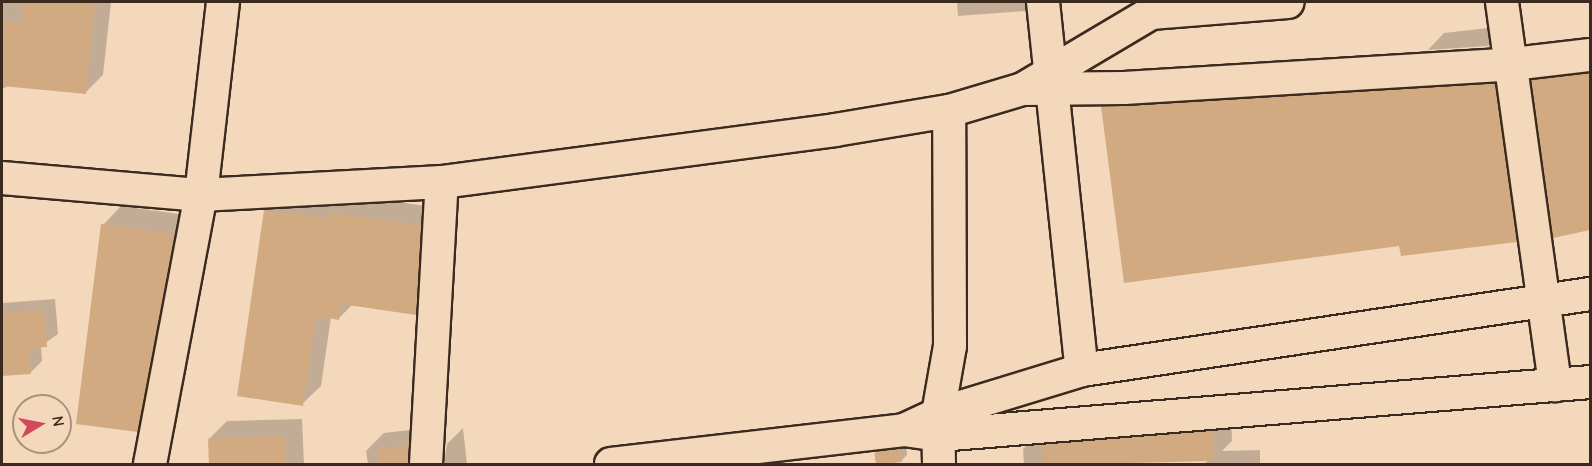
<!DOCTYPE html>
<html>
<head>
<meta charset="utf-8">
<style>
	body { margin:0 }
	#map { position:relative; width:1592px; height:466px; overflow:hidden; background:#f4d8bb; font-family:"Comic Neue",sans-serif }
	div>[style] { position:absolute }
	.shadow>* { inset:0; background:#0003; transform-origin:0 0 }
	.building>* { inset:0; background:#d1aa82; transform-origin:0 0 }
	.roads { filter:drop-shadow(2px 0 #3b2a1e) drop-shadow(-2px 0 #3b2a1e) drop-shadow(0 2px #3b2a1e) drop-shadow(0 -2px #3b2a1e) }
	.street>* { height:32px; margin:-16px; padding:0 16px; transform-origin:16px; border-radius:16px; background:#f4d8bb }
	span { translate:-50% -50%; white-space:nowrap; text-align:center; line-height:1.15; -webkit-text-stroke:4.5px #f4d8bb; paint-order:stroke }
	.frame { position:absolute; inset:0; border:3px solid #3b2a1e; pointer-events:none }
	.north { position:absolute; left:12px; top:394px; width:60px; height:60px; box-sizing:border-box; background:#f4d8bb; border:2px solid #aa927c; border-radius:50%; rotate:80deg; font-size:16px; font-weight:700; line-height:24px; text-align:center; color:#3b2a1e }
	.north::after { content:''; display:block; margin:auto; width:21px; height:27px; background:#d1495b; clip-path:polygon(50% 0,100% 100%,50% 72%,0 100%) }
</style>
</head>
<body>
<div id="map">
	<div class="shadow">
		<div style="clip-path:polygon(2px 2px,111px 2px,103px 75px,85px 93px,10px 85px,2px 89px)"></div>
		<div style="clip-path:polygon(957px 2px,1035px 2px,1025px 11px,958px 16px)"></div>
		<div style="clip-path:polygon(1506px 26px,1488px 46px,1428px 50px,1444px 33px)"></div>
		<div style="clip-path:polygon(1590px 56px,1590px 229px,1566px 232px,1533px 81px,1551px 62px)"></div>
		<div style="clip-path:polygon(1513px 65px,1535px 222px,1516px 241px,1401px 244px,1102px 107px,1121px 88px)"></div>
		<div style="clip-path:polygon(284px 192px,351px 195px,439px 208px,434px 295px,416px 314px,353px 304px,339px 318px,331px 317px,321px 386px,302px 404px,265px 210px)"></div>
		<div style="clip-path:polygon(121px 206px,193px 216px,156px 412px,137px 430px,103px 225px)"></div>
		<div style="clip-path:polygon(55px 299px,58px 334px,41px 346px,42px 361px,30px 373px,2px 375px,2px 303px)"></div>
		<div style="clip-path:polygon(1231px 413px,1232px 441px,1222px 451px,1260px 450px,1260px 464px,1204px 464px,1209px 460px,1024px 464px,1023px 449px,1042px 430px)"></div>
		<div style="clip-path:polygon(302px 419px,304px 464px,210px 464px,209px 439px,227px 421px)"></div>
		<div style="clip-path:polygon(426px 428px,427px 454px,443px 464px,368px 464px,366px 451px,384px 433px)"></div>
		<div style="clip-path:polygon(463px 428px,467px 464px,444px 464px,447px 444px)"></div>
		<div style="clip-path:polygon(906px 443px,907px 455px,901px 461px,876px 452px,882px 446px)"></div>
		<div style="left:2px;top:449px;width:1px;height:15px"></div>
	</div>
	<div class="building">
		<div style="clip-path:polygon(23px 2px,95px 2px,86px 94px,2px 86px,2px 21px,21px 23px)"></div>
		<div style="clip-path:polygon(1590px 73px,1590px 230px,1553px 238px,1531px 80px)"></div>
		<div style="clip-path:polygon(1495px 83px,1517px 242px,1401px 256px,1399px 246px,1124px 283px,1101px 106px)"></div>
		<div style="clip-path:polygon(264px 210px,330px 219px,331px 213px,421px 226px,416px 315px,341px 304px,339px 320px,316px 316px,303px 406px,237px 396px)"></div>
		<div style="clip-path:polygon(101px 224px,175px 234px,138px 432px,76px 424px)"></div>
		<div style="clip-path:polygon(44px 310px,47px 347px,29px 348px,31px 374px,2px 376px,2px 313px)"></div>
		<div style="clip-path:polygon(1213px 431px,1214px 461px,1043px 465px,1042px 445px)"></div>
		<div style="left:285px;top:436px;width:29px;height:77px;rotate:88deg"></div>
		<div style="clip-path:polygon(409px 445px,408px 465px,378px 465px,377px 449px)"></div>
		<div style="left:900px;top:449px;width:13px;height:26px;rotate:81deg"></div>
	</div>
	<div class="roads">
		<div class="street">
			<div style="left:1043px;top:2px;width:370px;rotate:84deg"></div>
			<div style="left:1502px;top:2px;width:387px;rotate:82.1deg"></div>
			<div style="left:1023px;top:89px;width:101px;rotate:-0.6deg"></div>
			<div style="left:1124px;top:88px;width:390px;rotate:-3.5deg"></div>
			<div style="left:1513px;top:64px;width:78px;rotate:-6.7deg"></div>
			<div style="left:2px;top:178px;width:200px;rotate:4.9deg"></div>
			<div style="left:201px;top:195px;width:241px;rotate:-3.1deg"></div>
			<div style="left:442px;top:182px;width:396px;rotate:-7.5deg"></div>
			<div style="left:835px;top:130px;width:116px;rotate:-9.5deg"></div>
			<div style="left:949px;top:111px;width:77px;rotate:-16.6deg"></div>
			<div style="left:1023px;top:89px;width:149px;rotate:-30.7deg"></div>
			<div style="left:1151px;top:13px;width:137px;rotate:-4.6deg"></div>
			<div style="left:904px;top:430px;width:38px;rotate:-25deg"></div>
			<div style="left:938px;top:414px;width:151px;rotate:-17deg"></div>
			<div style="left:1082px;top:370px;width:514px;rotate:-8.51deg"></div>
			<div style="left:150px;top:464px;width:274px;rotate:-79.3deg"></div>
			<div style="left:201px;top:195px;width:194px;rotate:-83.5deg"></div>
			<div style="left:426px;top:464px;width:282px;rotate:-86.8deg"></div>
			<div style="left:611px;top:464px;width:295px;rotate:-6.6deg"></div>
			<div style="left:904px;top:430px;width:35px;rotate:8deg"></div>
			<div style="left:939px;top:435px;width:653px;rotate:-4.65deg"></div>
			<div style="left:939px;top:464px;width:50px;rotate:-91.1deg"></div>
			<div style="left:938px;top:414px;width:69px;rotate:-80deg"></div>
			<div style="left:950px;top:346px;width:235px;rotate:-90.2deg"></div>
		</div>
	</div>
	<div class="frame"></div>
	<div class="north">N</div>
</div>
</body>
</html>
